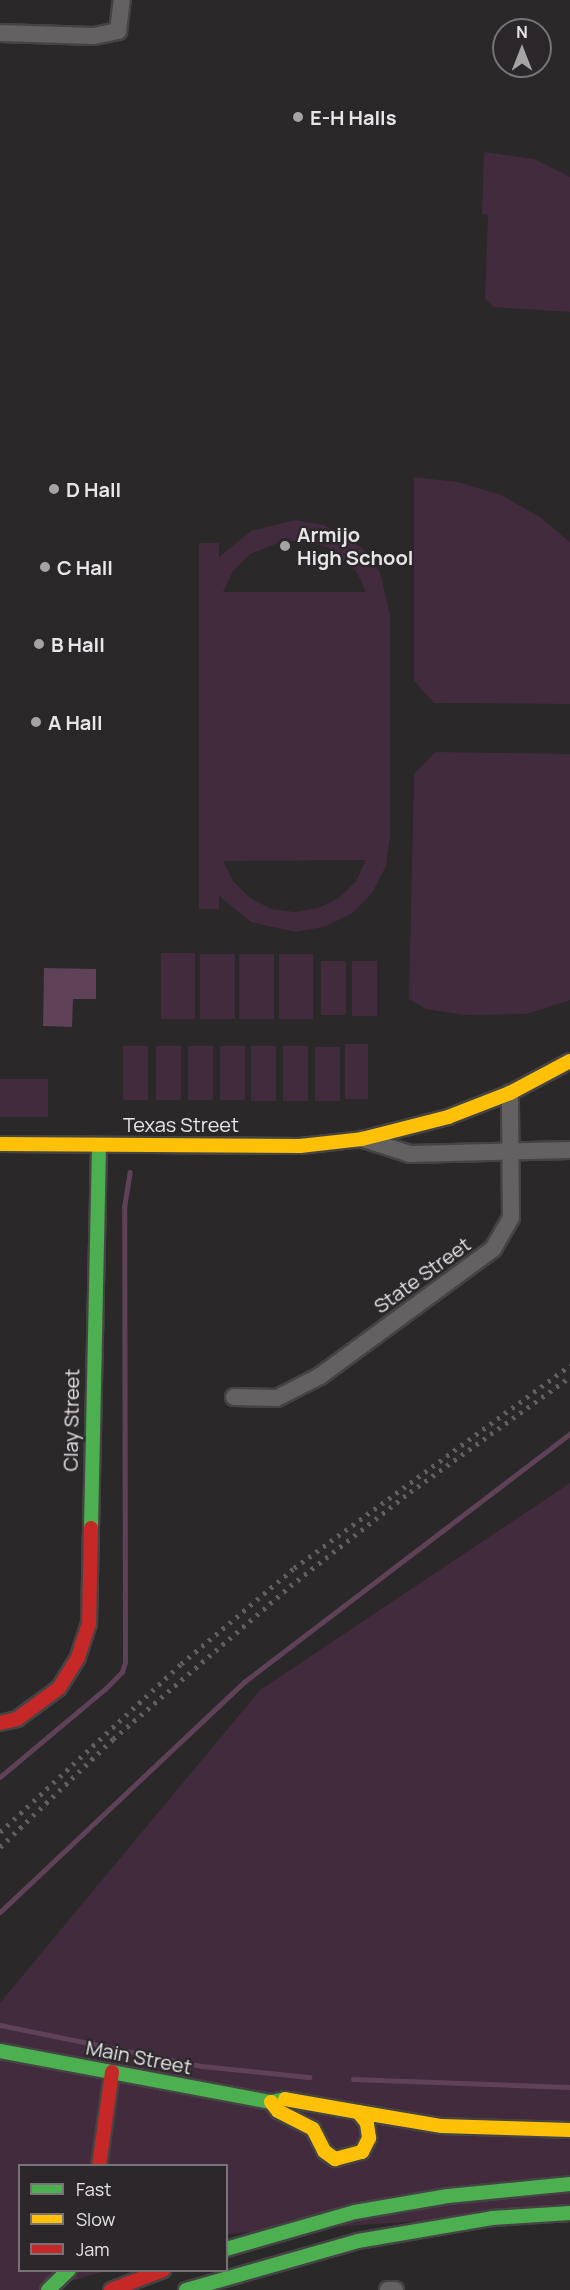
<!DOCTYPE html>
<html>
<head>
<meta charset="utf-8">
<style>
	body { margin:0 }
	#map { position:relative; width:570px; height:2290px; overflow:hidden; background:#2a2829; font-family:Manrope,sans-serif }
	div>[style] { position:absolute }
	.green>* { inset:0; background:#412b3c; transform-origin:0 0 }
	.water>* { inset:0; background:#5f4158 }
	.stream>* { height:4.5px; margin:-2.25px; padding:0 2.25px; transform-origin:2.25px; border-radius:2.25px; background:#5f4158 }
	.roads { filter:drop-shadow(2px 0 #464345) drop-shadow(-2px 0 #464345) drop-shadow(0 2px #464345) drop-shadow(0 -2px #464345) }
	.street>* { height:16px; margin:-8px; padding:0 8px; transform-origin:8px; border-radius:8px; background:#636162 }
	.fast>* { height:14px; margin:-7px; padding:0 7px; transform-origin:7px; border-radius:7px; background:#4caf50 }
	.slow>* { height:14px; margin:-7px; padding:0 7px; transform-origin:7px; border-radius:7px; background:#ffc107 }
	.jam>* { height:14px; margin:-7px; padding:0 7px; transform-origin:7px; border-radius:7px; background:#c62828 }
	.rail>* { height:4.5px; margin-top:-2.25px; transform-origin:0; background:repeating-linear-gradient(90deg,#605e5f 0 3px,transparent 0 9px) }
	.dots>* { width:16px; height:16px; translate:-50% -50%; box-sizing:border-box; border:3px solid #2b272a; border-radius:50% }
	span { translate:-50% -50%; white-space:nowrap; text-align:center; line-height:1.15; -webkit-text-stroke:4.5px #2b272a; paint-order:stroke }
	.poi-label { font-size:20px; color:#e8e5e7; font-weight:700 }
	.left { translate:0 -50%; text-align:left }
	.street-label { font-size:20px; color:#e8e5e7 }
	.legend { position:absolute; left:18px; top:2164px; width:210px; height:108px; box-sizing:border-box; background:#2b272a; border:2px solid #777376; margin:0; padding:8px 10px; list-style:none; font-size:18px; color:#e8e5e7 }
	.legend li { display:flex; align-items:center; gap:12px; height:30px }
	.legend b { width:30px; border:2px solid #777376 }
	.north { position:absolute; left:492px; top:18px; width:60px; height:60px; box-sizing:border-box; background:#2b272a; border:2px solid #777376; border-radius:50%; rotate:0deg; font-size:16px; font-weight:700; line-height:24px; text-align:center; color:#e8e5e7 }
	.north::after { content:''; display:block; margin:auto; width:21px; height:27px; background:#a6a3a4; clip-path:polygon(50% 0,100% 100%,50% 72%,0 100%) }
</style>
</head>
<body>
<div id="map">
	<div class="green">
		<div style="clip-path:polygon(484px 152px,534px 159px,570px 177px,570px 312px,493px 307px,485px 298px,488px 215px,482px 214px)"></div>
		<div style="clip-path:polygon(414px 477px,458px 482px,501px 495px,540px 517px,570px 542px,570px 704px,434px 703px,414px 681px)"></div>
		<div style="clip-path:polygon(evenodd,295px 520px,324px 525px,362px 548px,380px 572px,390px 615px,390px 837px,386px 866px,372px 893px,351px 914px,324px 927px,295px 932px,251px 922px,219px 896px,219px 909px,199px 909px,199px 543px,219px 543px,219px 557px,251px 531px,295px 520px,283px 541px,307px 541px,329px 548px,356px 571px,366px 592px,223px 592px,233px 571px,250px 554px,283px 541px,295px 520px,366px 860px,356px 881px,339px 898px,318px 908px,295px 912px,271px 909px,250px 898px,233px 881px,223px 861px,366px 860px)"></div>
		<div style="clip-path:polygon(435px 752px,570px 754px,570px 1000px,527px 1014px,464px 1015px,426px 1009px,409px 999px,414px 774px)"></div>
		<div style="left:161px;top:953px;width:34px;height:66px"></div>
		<div style="left:200px;top:954px;width:35px;height:65px"></div>
		<div style="left:239px;top:954px;width:35px;height:65px"></div>
		<div style="left:279px;top:954px;width:34px;height:65px"></div>
		<div style="left:321px;top:961px;width:25px;height:54px"></div>
		<div style="left:352px;top:961px;width:25px;height:55px"></div>
		<div style="left:345px;top:1044px;width:23px;height:55px"></div>
		<div style="left:123px;top:1046px;width:25px;height:54px"></div>
		<div style="left:156px;top:1046px;width:25px;height:54px"></div>
		<div style="left:188px;top:1046px;width:25px;height:54px"></div>
		<div style="left:220px;top:1046px;width:25px;height:54px"></div>
		<div style="left:251px;top:1046px;width:25px;height:55px"></div>
		<div style="left:283px;top:1046px;width:25px;height:55px"></div>
		<div style="left:315px;top:1047px;width:25px;height:54px"></div>
		<div style="left:0;top:1079px;width:48px;height:38px"></div>
		<div style="clip-path:polygon(570px 1483px,570px 2211px,227px 2234px,226px 2166px,20px 2166px,20px 2270px,106px 2271px,41px 2290px,0 2290px,0 2003px,260px 1690px)"></div>
	</div>
	<div class="water">
		<div style="clip-path:polygon(44px 968px,96px 969px,96px 999px,73px 999px,72px 1027px,43px 1026px)"></div>
	</div>
	<div class="stream">
		<div style="left:0;top:1777px;width:137px;rotate:-40deg"></div>
		<div style="left:105px;top:1689px;width:24px;rotate:-45deg"></div>
		<div style="left:122px;top:1672px;width:10px;rotate:-73deg"></div>
		<div style="left:125px;top:1662px;width:454px;rotate:-90.1deg"></div>
		<div style="left:124px;top:1208px;width:36px;rotate:-81deg"></div>
		<div style="left:0;top:1912px;width:335px;rotate:-43.3deg"></div>
		<div style="left:244px;top:1682px;width:410px;rotate:-37.3deg"></div>
		<div style="left:0;top:2025px;width:206px;rotate:11.5deg"></div>
		<div style="left:202px;top:2066px;width:108px;rotate:5.9deg"></div>
		<div style="left:353px;top:2079px;width:217px;rotate:2.1deg"></div>
	</div>
	<div class="roads">
		<div class="street">
			<div style="left:0;top:33px;width:94px;rotate:1.8deg"></div>
			<div style="left:94px;top:36px;width:25px;rotate:-12deg"></div>
			<div style="left:118px;top:31px;width:31px;rotate:-83deg"></div>
			<div style="left:363px;top:1139px;width:49px;rotate:17.7deg"></div>
			<div style="left:410px;top:1154px;width:160px;rotate:-1.4deg"></div>
			<div style="left:234px;top:1397px;width:43px;rotate:1.3deg"></div>
			<div style="left:277px;top:1398px;width:48px;rotate:-27.1deg"></div>
			<div style="left:320px;top:1376px;width:215px;rotate:-36.3deg"></div>
			<div style="left:493px;top:1249px;width:36px;rotate:-60deg"></div>
			<div style="left:511px;top:1218px;width:125px;rotate:-90.5deg"></div>
			<div style="left:388px;top:2290px;width:7px"></div>
		</div>
		<div class="fast">
			<div style="left:91px;top:1528px;width:383px;rotate:-88.8deg"></div>
			<div style="left:0;top:2051px;width:276px;rotate:10.7deg"></div>
			<div style="left:271px;top:2102px;width:14px;rotate:-12deg"></div>
			<div style="left:226px;top:2249px;width:134px;rotate:-16deg"></div>
			<div style="left:355px;top:2212px;width:94px;rotate:-9.8deg"></div>
			<div style="left:448px;top:2196px;width:123px;rotate:-5.6deg"></div>
			<div style="left:48px;top:2290px;width:29px;rotate:-44deg"></div>
			<div style="left:186px;top:2290px;width:179px;rotate:-15.9deg"></div>
			<div style="left:358px;top:2241px;width:136px;rotate:-9.7deg"></div>
			<div style="left:492px;top:2218px;width:78px;rotate:-3.7deg"></div>
		</div>
		<div class="slow">
			<div style="left:0;top:1144px;width:300px;rotate:0.4deg"></div>
			<div style="left:300px;top:1146px;width:62px;rotate:-6.4deg"></div>
			<div style="left:362px;top:1139px;width:89px;rotate:-14.3deg"></div>
			<div style="left:448px;top:1117px;width:66px;rotate:-21.2deg"></div>
			<div style="left:510px;top:1093px;width:68px;rotate:-28.1deg"></div>
			<div style="left:271px;top:2102px;width:11px;rotate:52deg"></div>
			<div style="left:278px;top:2111px;width:39px;rotate:27deg"></div>
			<div style="left:313px;top:2129px;width:25px;rotate:63deg"></div>
			<div style="left:324px;top:2151px;width:14px;rotate:36deg"></div>
			<div style="left:335px;top:2159px;width:28px;rotate:-15deg"></div>
			<div style="left:362px;top:2152px;width:16px;rotate:-63deg"></div>
			<div style="left:369px;top:2138px;width:15px;rotate:-98deg"></div>
			<div style="left:367px;top:2123px;width:14px;rotate:-129deg"></div>
			<div style="left:358px;top:2112px;width:74px;rotate:-169.9deg"></div>
			<div style="left:358px;top:2112px;width:85px;rotate:9.5deg"></div>
			<div style="left:442px;top:2126px;width:128px;rotate:1.8deg"></div>
		</div>
		<div class="jam">
			<div style="left:0;top:1723px;width:17px;rotate:-13deg"></div>
			<div style="left:17px;top:1719px;width:52px;rotate:-36.4deg"></div>
			<div style="left:59px;top:1688px;width:36px;rotate:-58deg"></div>
			<div style="left:78px;top:1657px;width:35px;rotate:-72deg"></div>
			<div style="left:89px;top:1624px;width:96px;rotate:-88.8deg"></div>
			<div style="left:99px;top:2166px;width:95px;rotate:-82.1deg"></div>
			<div style="left:111px;top:2290px;width:56px;rotate:-21deg"></div>
		</div>
	</div>
	<div class="rail">
		<div style="left:0;top:1832px;width:247px;rotate:-42.9deg"></div>
		<div style="left:181px;top:1664px;width:148px;rotate:-40.3deg"></div>
		<div style="left:294px;top:1568px;width:343px;rotate:-36.3deg"></div>
		<div style="left:0;top:1847px;width:156px;rotate:-43.7deg"></div>
		<div style="left:113px;top:1739px;width:234px;rotate:-40.8deg"></div>
		<div style="left:290px;top:1586px;width:152px;rotate:-38.1deg"></div>
		<div style="left:410px;top:1492px;width:197px;rotate:-35.7deg"></div>
	</div>
	<div class="dots">
		<div style="left:298px;top:117px;background:#a6a3a4"></div>
		<div style="left:54px;top:489px;background:#a6a3a4"></div>
		<div style="left:285px;top:546px;background:#a6a3a4"></div>
		<div style="left:45px;top:567px;background:#a6a3a4"></div>
		<div style="left:39px;top:644px;background:#a6a3a4"></div>
		<div style="left:36px;top:722px;background:#a6a3a4"></div>
	</div>
	<div class="poi-label">
		<span class="left" style="left:310px;top:117px">E-H Halls</span>
		<span class="left" style="left:66px;top:489px">D Hall</span>
		<span class="left" style="left:297px;top:546px">Armijo<br>High School</span>
		<span class="left" style="left:57px;top:567px">C Hall</span>
		<span class="left" style="left:51px;top:644px">B Hall</span>
		<span class="left" style="left:48px;top:722px">A Hall</span>
	</div>
	<div class="street-label">
		<span style="left:181px;top:1124px">Texas Street</span>
		<span style="left:422px;top:1275px;rotate:-36deg">State Street</span>
		<span style="left:71px;top:1420px;rotate:-89deg">Clay Street</span>
		<span style="left:139px;top:2057px;rotate:11deg">Main Street</span>
	</div>
	<ul class="legend">
	<li><b style="height:8px;background:#4caf50"></b>Fast</li>
	<li><b style="height:8px;background:#ffc107"></b>Slow</li>
	<li><b style="height:8px;background:#c62828"></b>Jam</li>
	</ul>
	<div class="north">N</div>
</div>
</body>
</html>
